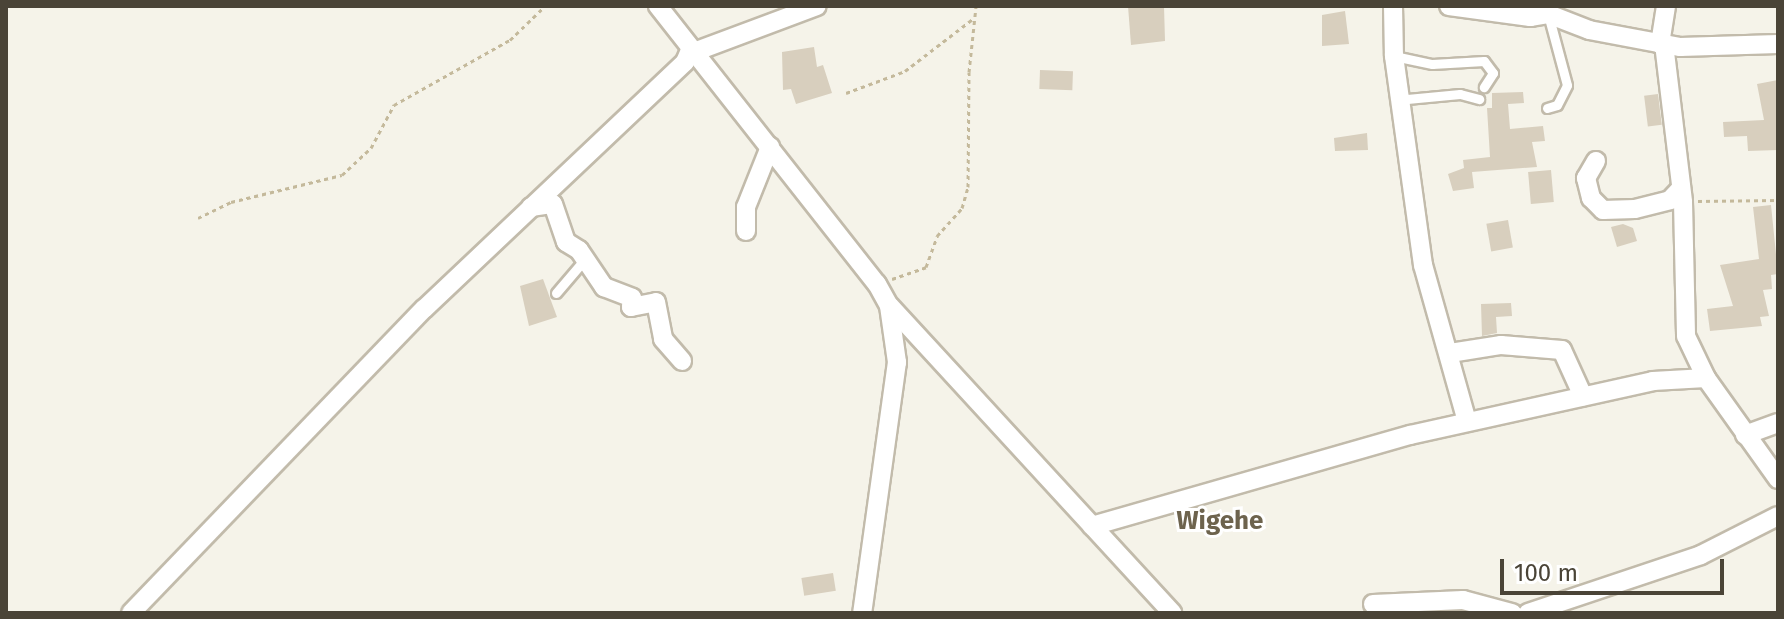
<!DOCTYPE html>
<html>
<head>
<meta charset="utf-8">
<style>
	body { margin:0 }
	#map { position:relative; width:1784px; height:619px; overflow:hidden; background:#f5f3e9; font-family:"Fira Sans",sans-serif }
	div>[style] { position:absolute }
	.building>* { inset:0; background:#d8cfbe; transform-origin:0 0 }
	.path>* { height:3px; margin-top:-1.5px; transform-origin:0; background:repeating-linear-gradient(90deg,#c4b99b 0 4px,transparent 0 8px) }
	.roads { filter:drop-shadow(2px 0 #c2bbab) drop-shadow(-2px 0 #c2bbab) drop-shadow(0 2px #c2bbab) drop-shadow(0 -2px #c2bbab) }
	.service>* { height:9px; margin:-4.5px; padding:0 4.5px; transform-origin:4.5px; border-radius:4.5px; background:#fff }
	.minor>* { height:18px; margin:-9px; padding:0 9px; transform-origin:9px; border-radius:9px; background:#fff }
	span { translate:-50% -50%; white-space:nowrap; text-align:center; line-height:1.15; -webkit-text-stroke:6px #fff; paint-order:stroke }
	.quarter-label { font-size:26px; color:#6d634d; font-weight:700 }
	.frame { position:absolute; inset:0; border:8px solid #4a4437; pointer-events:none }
	.scale { position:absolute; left:1500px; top:559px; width:224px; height:36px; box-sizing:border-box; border:4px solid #4a4437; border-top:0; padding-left:10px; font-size:24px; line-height:28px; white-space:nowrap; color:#4a4437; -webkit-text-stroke:6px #fff; paint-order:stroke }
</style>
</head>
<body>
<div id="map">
	<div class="building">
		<div style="clip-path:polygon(1128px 6px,1164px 6px,1165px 41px,1131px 45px)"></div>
		<div style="clip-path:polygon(1345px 11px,1349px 44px,1322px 46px,1322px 15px)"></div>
		<div style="clip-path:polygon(814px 47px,817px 67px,823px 65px,832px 93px,796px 104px,791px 89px,783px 90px,782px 52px)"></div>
		<div style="left:1040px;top:70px;width:33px;height:19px;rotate:2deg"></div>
		<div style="clip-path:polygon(1778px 80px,1778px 150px,1748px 151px,1747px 136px,1724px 137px,1723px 122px,1764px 120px,1757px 84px)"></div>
		<div style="clip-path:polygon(1523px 92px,1524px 103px,1508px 104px,1510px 129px,1543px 126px,1545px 141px,1532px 142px,1537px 167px,1472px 172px,1474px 188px,1453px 191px,1448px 174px,1464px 168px,1463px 160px,1490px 157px,1487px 108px,1492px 108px,1492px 93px)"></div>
		<div style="left:1658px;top:94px;width:31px;height:14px;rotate:83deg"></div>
		<div style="clip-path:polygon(1367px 133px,1368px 150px,1335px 151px,1334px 138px)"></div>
		<div style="left:1551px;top:170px;width:32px;height:23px;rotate:85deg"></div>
		<div style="clip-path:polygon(1771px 205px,1778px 274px,1771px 275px,1772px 289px,1763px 290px,1769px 316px,1760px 317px,1762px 326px,1710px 331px,1707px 309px,1733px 306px,1720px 265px,1759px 259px,1753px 207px)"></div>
		<div style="left:1508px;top:220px;width:28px;height:22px;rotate:80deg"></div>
		<div style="clip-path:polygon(1623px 224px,1633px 228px,1637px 241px,1617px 247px,1611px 227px)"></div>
		<div style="clip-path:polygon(543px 279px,557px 317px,529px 326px,520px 286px)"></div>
		<div style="clip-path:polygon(1511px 303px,1512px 316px,1496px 317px,1497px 333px,1482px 336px,1481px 304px)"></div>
		<div style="left:833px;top:573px;width:18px;height:32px;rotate:81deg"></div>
	</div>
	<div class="path">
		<div style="left:846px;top:93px;width:63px;rotate:-20.4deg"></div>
		<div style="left:905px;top:71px;width:87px;rotate:-37.5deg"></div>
		<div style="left:1698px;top:201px;width:80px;rotate:-0.7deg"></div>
		<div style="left:198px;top:218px;width:37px;rotate:-26deg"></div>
		<div style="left:231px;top:202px;width:114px;rotate:-13.7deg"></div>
		<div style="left:342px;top:175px;width:40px;rotate:-43deg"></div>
		<div style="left:371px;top:148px;width:49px;rotate:-61.9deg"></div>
		<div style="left:394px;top:105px;width:133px;rotate:-29.3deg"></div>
		<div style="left:510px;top:40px;width:49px;rotate:-44.2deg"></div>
		<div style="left:892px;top:279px;width:36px;rotate:-19deg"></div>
		<div style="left:926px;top:267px;width:33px;rotate:-70deg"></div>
		<div style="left:937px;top:236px;width:38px;rotate:-48deg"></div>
		<div style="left:962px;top:208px;width:22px;rotate:-74deg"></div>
		<div style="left:968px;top:187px;width:115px;rotate:-89.5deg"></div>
		<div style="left:969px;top:72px;width:66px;rotate:-83.9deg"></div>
	</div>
	<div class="roads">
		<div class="service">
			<div style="left:1394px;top:56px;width:39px;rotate:12deg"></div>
			<div style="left:1432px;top:64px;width:52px;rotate:-3.3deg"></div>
			<div style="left:1484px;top:61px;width:15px;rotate:53deg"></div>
			<div style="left:1493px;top:73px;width:17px;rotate:123deg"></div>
			<div style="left:1399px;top:94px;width:9px;rotate:32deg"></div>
			<div style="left:1407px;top:99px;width:53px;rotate:-5.4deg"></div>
			<div style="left:1460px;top:94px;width:20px;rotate:15deg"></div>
			<div style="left:1547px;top:108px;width:10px;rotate:-17deg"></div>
			<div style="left:1557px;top:105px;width:22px;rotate:-63deg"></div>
			<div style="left:1567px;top:85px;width:73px;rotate:-105deg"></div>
			<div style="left:556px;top:293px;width:45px;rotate:-49.5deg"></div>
		</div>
		<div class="minor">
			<div style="left:658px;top:6px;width:354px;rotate:51.8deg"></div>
			<div style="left:877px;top:284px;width:25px;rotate:61deg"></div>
			<div style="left:889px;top:306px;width:57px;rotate:81.9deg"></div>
			<div style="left:897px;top:362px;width:253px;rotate:97.9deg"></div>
			<div style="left:1393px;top:6px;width:50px;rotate:88.9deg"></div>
			<div style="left:1394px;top:56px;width:211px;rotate:82.1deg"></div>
			<div style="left:1423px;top:265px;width:163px;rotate:74.3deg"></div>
			<div style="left:1449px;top:6px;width:82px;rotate:7.7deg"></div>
			<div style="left:1530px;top:17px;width:18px;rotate:-9deg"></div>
			<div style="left:1548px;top:14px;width:44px;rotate:21.3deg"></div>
			<div style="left:1589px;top:30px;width:93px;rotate:10.6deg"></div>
			<div style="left:1680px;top:47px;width:98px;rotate:-1.8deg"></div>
			<div style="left:1660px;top:44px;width:38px;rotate:-81deg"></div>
			<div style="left:1664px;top:44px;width:159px;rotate:83.1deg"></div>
			<div style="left:1683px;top:202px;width:134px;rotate:88.7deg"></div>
			<div style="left:1686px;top:336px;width:47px;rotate:64.5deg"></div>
			<div style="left:1706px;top:378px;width:124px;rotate:54.5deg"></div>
			<div style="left:694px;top:52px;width:131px;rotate:-20.5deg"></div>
			<div style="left:1596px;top:161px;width:20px;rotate:120deg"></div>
			<div style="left:1586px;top:178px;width:21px;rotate:76deg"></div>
			<div style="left:1591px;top:198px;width:17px;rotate:45deg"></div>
			<div style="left:1603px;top:210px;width:32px;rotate:-2deg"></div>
			<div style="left:1635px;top:209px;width:36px;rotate:-14deg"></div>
			<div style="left:1670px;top:200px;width:16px;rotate:-47deg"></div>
			<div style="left:531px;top:207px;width:22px;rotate:-8deg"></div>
			<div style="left:553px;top:204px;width:40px;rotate:71.1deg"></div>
			<div style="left:566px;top:242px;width:15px;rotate:32deg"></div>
			<div style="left:579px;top:250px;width:45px;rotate:56deg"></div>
			<div style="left:604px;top:287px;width:30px;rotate:21deg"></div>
			<div style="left:632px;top:298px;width:9px;rotate:96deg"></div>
			<div style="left:631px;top:307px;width:25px;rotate:-11deg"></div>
			<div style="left:656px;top:302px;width:38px;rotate:79deg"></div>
			<div style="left:663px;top:339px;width:29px;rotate:49deg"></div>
			<div style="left:746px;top:231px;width:24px;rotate:-90deg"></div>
			<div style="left:746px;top:207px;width:65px;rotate:-68.2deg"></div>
			<div style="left:890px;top:306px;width:417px;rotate:47.4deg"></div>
			<div style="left:1450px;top:353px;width:52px;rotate:-8.9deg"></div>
			<div style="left:1501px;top:345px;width:61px;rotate:4.7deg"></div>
			<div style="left:1562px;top:350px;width:51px;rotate:65.5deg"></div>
			<div style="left:1745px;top:435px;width:35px;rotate:-20deg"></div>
			<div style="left:1092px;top:526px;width:331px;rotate:-16deg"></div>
			<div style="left:1410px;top:435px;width:249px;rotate:-12.5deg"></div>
			<div style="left:1653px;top:381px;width:53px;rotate:-3.2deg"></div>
			<div style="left:1373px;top:604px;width:90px;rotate:-2.5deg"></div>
			<div style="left:1463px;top:600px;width:51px;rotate:14.9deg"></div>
			<div style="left:131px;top:613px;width:422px;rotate:-46.1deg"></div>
			<div style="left:424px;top:309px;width:359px;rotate:-43.4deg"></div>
			<div style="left:685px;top:62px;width:15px;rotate:-67deg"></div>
			<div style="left:1528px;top:613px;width:182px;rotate:-18.5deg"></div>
			<div style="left:1701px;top:555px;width:86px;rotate:-26.9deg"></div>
		</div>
	</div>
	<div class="quarter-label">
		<span style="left:1220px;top:521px">Wigehe</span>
	</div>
	<div class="frame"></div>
	<div class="scale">100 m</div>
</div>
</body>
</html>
